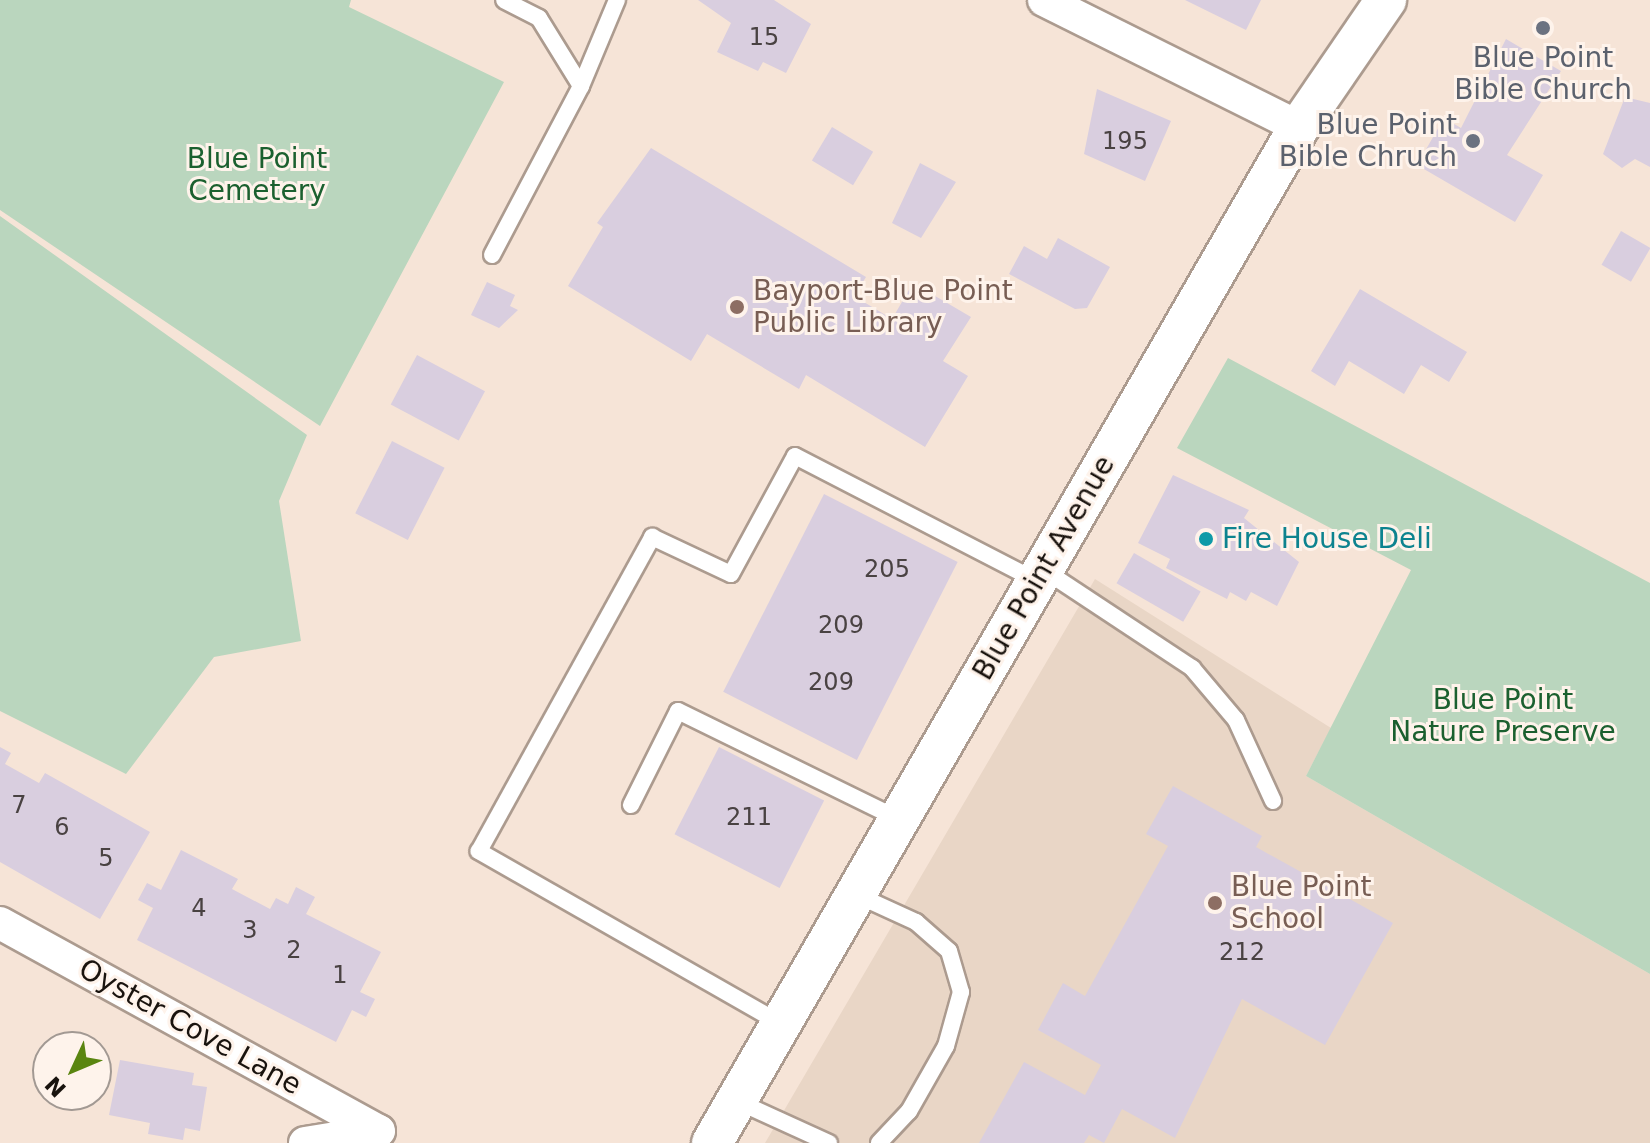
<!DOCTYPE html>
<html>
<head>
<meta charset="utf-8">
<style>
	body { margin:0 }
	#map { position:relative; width:1650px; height:1143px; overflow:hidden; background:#f6e4d7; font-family:"DejaVu Sans",sans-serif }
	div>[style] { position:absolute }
	.education>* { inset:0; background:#e9d6c6 }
	.green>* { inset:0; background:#bad6be }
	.building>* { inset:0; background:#d9cedf; transform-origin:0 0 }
	.roads { filter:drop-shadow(2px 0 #ac9b8f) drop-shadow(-2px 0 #ac9b8f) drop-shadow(0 2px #ac9b8f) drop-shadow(0 -2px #ac9b8f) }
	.service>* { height:16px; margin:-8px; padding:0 8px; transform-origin:8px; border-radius:8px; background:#fff }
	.minor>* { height:32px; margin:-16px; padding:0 16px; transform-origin:16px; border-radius:16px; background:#fff }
	.tertiary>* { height:40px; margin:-20px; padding:0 20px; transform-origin:20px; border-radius:20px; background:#fff }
	.dots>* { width:22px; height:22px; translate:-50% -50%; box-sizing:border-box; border:4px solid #fef3eb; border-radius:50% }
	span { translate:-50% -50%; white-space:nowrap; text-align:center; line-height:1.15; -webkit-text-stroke:6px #fef3eb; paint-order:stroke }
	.number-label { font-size:24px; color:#494242 }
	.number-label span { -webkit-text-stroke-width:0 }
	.worship-label { font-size:28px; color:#5b616d }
	.right { translate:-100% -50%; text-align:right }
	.park-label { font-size:28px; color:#1b602f }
	.education-label { font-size:28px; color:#785e54 }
	.left { translate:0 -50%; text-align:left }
	.culture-label { font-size:28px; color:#0d838f }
	.street-label { font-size:28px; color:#19130e }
	.north { position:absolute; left:32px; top:1031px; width:80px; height:80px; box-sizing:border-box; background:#fef3eb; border:2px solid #a29993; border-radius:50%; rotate:226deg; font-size:22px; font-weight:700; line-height:32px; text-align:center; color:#19130e }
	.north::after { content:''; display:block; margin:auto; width:28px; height:36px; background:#5a8510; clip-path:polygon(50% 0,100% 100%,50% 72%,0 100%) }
</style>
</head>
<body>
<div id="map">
	<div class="education">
		<div style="clip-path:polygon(1095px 579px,1331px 728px,1306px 776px,1650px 974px,1650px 1143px,765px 1143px)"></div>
	</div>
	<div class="green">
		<div style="clip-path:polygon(0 0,351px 0,349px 7px,504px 82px,320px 426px,0 210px)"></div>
		<div style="clip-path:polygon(0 216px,307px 435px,279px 501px,301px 641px,214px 657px,126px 774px,0 711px)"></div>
		<div style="clip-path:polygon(1228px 358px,1650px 583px,1650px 974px,1306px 776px,1411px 570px,1177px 448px)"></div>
	</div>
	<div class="building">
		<div style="clip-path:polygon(698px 0,774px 0,811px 24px,786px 73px,763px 62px,758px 71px,717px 52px,731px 23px)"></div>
		<div style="clip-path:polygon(1185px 0,1261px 0,1246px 30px)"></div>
		<div style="clip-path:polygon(1506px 39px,1561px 71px,1507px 155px,1543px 175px,1515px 222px,1417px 165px,1444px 118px,1461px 128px)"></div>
		<div style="clip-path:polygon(1097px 89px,1171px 121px,1145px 181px,1084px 154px)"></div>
		<div style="clip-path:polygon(1625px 97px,1650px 103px,1650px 167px,1635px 159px,1622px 168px,1603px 154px)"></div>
		<div style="left:832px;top:127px;width:48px;height:39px;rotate:31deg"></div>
		<div style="clip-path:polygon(651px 148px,866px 277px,854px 296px,892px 319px,913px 283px,971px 317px,943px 361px,968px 376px,925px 447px,806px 375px,799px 389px,707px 334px,691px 361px,568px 286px,603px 227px,597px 223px)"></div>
		<div style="clip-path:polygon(920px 163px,956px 182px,921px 238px,892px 223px)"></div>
		<div style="left:1621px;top:231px;width:34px;height:39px;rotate:30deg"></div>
		<div style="clip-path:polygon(1058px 238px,1110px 267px,1087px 308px,1075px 309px,1009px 274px,1024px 246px,1047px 259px)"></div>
		<div style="clip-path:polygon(487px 282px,515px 295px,510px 306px,518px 310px,499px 328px,471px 315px)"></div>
		<div style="clip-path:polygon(1360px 289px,1467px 352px,1449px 382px,1421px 365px,1404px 394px,1349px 361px,1335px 386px,1311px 371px)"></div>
		<div style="left:417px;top:355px;width:77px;height:56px;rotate:28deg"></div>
		<div style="left:392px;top:441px;width:59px;height:81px;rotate:27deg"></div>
		<div style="clip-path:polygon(1173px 475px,1249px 510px,1244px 518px,1299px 562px,1277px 606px,1251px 592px,1246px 601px,1230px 592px,1227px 599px,1166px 568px,1170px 559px,1138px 543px)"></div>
		<div style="left:824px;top:494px;width:150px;height:222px;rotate:27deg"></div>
		<div style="left:1134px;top:553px;width:77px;height:35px;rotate:30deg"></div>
		<div style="clip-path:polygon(0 747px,11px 753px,5px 764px,39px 783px,45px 773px,150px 832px,100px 919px,0 862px)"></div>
		<div style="left:719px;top:747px;width:118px;height:98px;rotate:27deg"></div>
		<div style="clip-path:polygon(1173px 786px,1262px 836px,1256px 847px,1393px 923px,1325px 1045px,1242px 999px,1175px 1138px,1122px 1109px,1104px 1143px,1089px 1135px,1084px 1143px,979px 1143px,1024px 1062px,1085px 1095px,1101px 1065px,1038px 1030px,1063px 983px,1085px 996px,1168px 846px,1146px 834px)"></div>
		<div style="clip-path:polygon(181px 850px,238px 879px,232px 889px,270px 909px,276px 898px,288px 904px,296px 887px,315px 897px,306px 914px,381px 952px,360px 992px,375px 999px,366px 1017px,352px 1010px,336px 1042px,137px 940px,153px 908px,138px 900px,147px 883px,161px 890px)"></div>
		<div style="clip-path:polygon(120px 1060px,194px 1073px,192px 1085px,207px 1087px,200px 1131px,185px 1128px,183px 1140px,148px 1134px,150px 1123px,109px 1115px)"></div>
	</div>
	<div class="roads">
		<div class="service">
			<div style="left:581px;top:86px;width:93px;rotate:-67.3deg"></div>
			<div style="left:492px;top:255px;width:191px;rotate:-62.2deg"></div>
			<div style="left:581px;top:86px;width:80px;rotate:-121.7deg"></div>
			<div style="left:539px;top:18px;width:39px;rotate:-153deg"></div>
			<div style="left:1044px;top:570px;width:178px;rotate:33.5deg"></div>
			<div style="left:1192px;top:668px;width:68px;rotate:49.8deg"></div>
			<div style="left:1236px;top:720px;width:89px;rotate:65.4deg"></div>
			<div style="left:631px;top:805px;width:105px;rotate:-63.4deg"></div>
			<div style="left:678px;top:711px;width:245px;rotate:26.1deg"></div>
			<div style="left:857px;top:895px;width:65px;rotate:24.6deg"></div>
			<div style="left:916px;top:922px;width:44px;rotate:41.3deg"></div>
			<div style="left:949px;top:951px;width:43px;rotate:73.7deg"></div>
			<div style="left:961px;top:992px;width:56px;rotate:105.5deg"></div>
			<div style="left:946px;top:1046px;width:75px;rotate:119.6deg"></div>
			<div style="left:909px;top:1111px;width:44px;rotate:133.2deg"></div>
			<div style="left:780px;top:1023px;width:347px;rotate:-150.3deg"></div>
			<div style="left:479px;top:851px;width:359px;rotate:-61.1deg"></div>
			<div style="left:652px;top:537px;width:87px;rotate:25.1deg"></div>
			<div style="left:731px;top:574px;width:134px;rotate:-61.5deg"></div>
			<div style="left:795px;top:456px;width:272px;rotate:27.3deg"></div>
			<div style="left:737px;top:1101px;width:101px;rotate:24.5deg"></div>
		</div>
		<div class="minor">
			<div style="left:1044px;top:0;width:285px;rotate:26.5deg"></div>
			<div style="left:0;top:923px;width:432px;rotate:28.8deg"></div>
			<div style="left:379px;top:1131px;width:75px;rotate:170.8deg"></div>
		</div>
		<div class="tertiary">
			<div style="left:712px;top:1143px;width:1173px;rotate:-59.98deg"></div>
			<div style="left:1299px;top:127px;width:154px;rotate:-55.6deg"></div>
		</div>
	</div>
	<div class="dots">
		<div style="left:1543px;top:28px;background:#6b7280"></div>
		<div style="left:1473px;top:141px;background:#6b7280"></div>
		<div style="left:737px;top:307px;background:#8d6e63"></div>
		<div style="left:1206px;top:539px;background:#0f9aa8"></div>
		<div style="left:1215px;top:903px;background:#8d6e63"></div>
	</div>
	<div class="number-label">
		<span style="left:764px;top:38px">15</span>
		<span style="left:1125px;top:142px">195</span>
		<span style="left:887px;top:570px">205</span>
		<span style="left:841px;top:626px">209</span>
		<span style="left:831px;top:683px">209</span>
		<span style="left:19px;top:806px">7</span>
		<span style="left:749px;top:818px">211</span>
		<span style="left:62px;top:828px">6</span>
		<span style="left:106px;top:859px">5</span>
		<span style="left:199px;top:909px">4</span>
		<span style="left:250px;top:931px">3</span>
		<span style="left:294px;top:951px">2</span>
		<span style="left:1242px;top:953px">212</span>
		<span style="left:340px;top:976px">1</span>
	</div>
	<div class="worship-label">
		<span style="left:1543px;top:74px">Blue Point<br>Bible Church</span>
		<span class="right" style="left:1457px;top:141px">Blue Point<br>Bible Chruch</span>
	</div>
	<div class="park-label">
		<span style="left:257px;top:175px">Blue Point<br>Cemetery</span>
		<span style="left:1503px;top:716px">Blue Point<br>Nature Preserve</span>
	</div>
	<div class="education-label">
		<span class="left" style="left:753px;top:307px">Bayport-Blue Point<br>Public Library</span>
		<span class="left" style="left:1231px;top:903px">Blue Point<br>School</span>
	</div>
	<div class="culture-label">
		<span class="left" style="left:1222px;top:539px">Fire House Deli</span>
	</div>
	<div class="street-label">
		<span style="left:1044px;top:568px;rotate:-60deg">Blue Point Avenue</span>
		<span style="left:190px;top:1027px;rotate:29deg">Oyster Cove Lane</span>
	</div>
	<div class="north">N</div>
</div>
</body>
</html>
